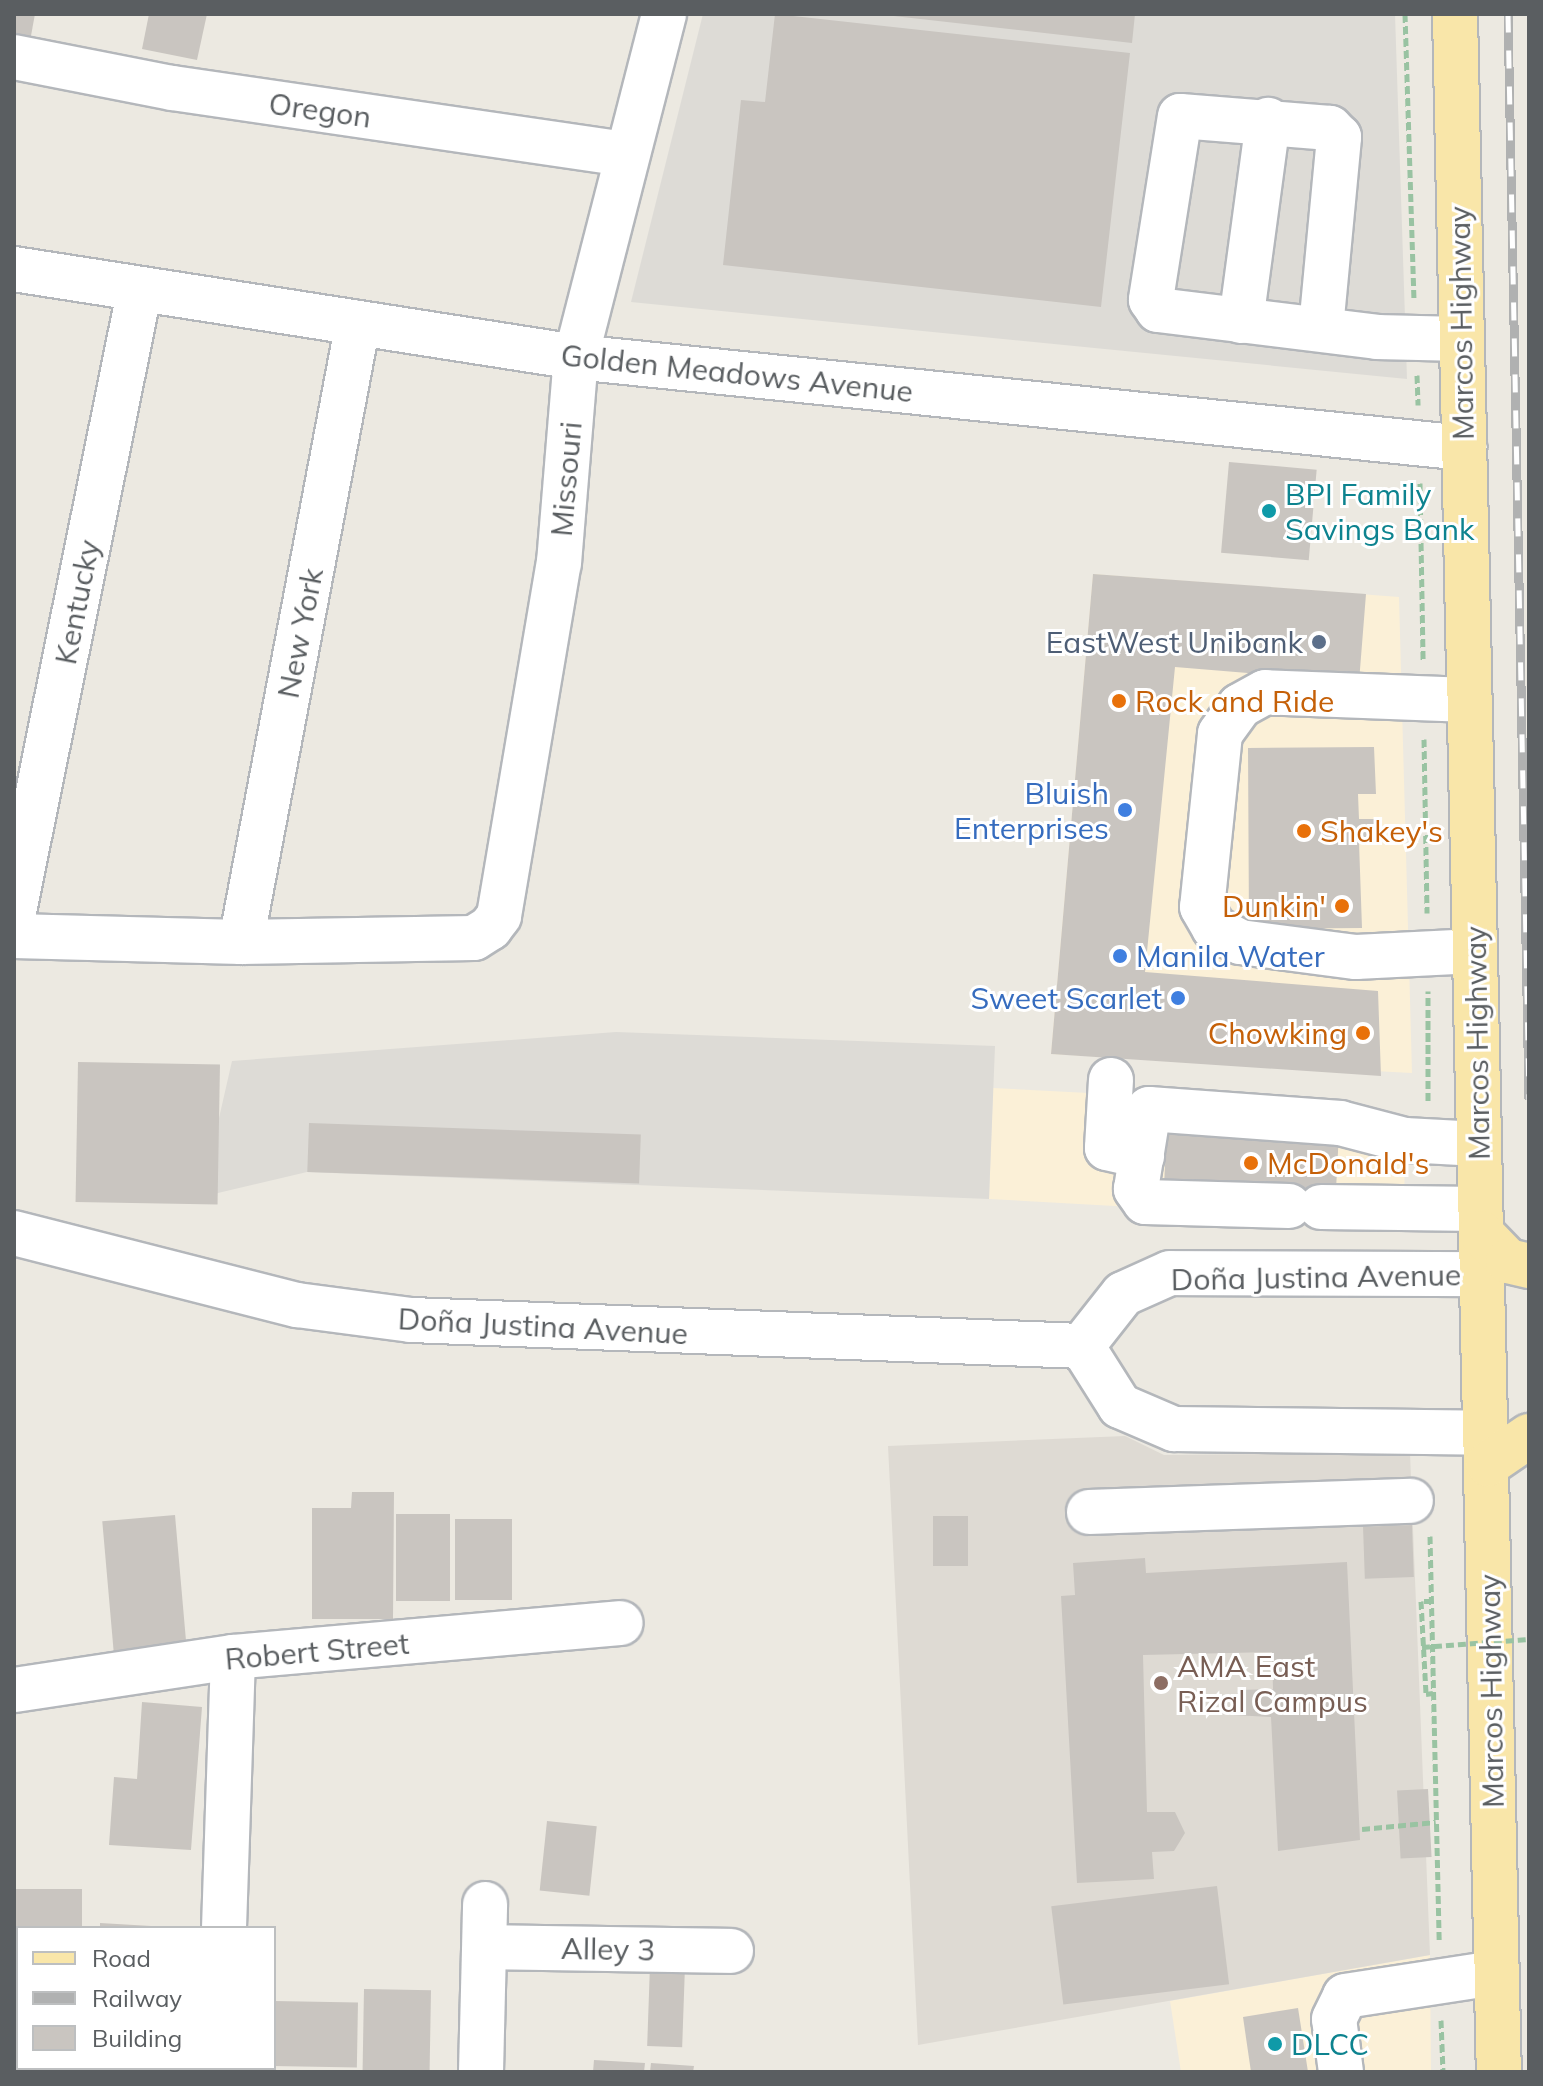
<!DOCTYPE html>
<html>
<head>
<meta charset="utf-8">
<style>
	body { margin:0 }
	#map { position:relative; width:1543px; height:2086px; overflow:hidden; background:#ece9e1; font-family:Mulish,sans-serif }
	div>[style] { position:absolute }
	.commercial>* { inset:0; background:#fbf0d7 }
	.industrial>* { inset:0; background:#dddbd6 }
	.education>* { inset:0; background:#dedad3 }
	.building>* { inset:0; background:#c9c5c0; transform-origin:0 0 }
	.path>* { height:5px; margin-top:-2.5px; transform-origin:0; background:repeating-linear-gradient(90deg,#99c3a2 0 8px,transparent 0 12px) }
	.roads { filter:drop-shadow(2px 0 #b4b7bb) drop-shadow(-2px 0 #b4b7bb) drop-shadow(0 2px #b4b7bb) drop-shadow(0 -2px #b4b7bb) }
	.minor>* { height:44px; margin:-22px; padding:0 22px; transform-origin:22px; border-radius:22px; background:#fff }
	.major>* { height:44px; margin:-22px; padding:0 22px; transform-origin:22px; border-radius:22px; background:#f9e6a9 }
	.rail>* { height:9px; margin-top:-4.5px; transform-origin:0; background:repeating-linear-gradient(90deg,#fff 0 18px,#b0b1b1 0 36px); box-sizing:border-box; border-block:2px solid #b0b1b1 }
	.path-bridge>* { height:5px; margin-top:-2.5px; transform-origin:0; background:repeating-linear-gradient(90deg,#99c3a2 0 8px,transparent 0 12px) }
	.dots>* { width:22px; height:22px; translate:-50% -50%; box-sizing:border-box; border:4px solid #fff; border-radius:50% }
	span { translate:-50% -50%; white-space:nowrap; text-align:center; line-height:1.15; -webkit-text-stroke:6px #fff; paint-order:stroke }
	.street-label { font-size:30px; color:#5a5e61 }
	.culture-label { font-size:30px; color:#0d838f }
	.left { translate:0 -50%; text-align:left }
	.service-label { font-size:30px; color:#4e5e75 }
	.right { translate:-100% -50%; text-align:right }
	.food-label { font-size:30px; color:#c56008 }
	.shop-label { font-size:30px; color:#366cbe }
	.education-label { font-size:30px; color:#785e54 }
	.frame { position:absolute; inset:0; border:16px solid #5a5e61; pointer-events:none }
	.legend { position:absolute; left:16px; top:1926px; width:260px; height:144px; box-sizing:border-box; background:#fff; border:2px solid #bdbfc0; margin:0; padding:10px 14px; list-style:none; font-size:24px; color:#5a5e61 }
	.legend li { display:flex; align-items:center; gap:16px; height:40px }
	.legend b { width:40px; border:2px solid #bdbfc0 }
</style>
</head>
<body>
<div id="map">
	<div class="commercial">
		<div style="clip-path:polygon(1093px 574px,1399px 597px,1412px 1073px,1051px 1054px)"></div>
		<div style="clip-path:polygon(993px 1088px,1127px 1095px,1405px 1140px,1404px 1222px,989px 1199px)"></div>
		<div style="clip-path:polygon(1430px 1955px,1431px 2072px,1181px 2072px,1170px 2001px)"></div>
	</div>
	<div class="industrial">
		<div style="clip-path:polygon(703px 14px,1395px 14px,1407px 379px,631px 302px)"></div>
		<div style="clip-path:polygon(616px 1032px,995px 1046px,989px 1199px,307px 1172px,201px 1197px,232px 1061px)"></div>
	</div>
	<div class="education">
		<div style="clip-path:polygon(1125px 1436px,1164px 1455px,1410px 1453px,1430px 1955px,918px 2045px,888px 1446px)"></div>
	</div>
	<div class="building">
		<div style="clip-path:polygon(14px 14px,35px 14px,30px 41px,14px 38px)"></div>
		<div style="clip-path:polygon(149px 14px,207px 14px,197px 60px,142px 49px)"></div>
		<div style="clip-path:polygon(775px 14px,1130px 53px,1101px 307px,723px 265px,741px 100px,765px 102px)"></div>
		<div style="clip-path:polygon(876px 14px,1135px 14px,1132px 43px)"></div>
		<div style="left:1229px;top:462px;width:88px;height:91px;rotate:5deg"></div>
		<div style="clip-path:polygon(1093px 574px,1366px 594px,1359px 682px,1175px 667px,1145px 972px,1378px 991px,1381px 1076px,1051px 1054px)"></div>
		<div style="clip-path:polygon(1374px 747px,1376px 794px,1358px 794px,1359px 819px,1381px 819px,1381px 841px,1359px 842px,1362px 928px,1249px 929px,1248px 748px)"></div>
		<div style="left:78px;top:1062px;width:142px;height:140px;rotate:1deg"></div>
		<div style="left:309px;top:1123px;width:332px;height:49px;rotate:2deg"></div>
		<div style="left:1167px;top:1128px;width:172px;height:61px;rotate:3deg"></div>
		<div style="clip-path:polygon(352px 1492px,394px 1492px,393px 1619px,312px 1619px,312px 1508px,351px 1508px)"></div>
		<div style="left:396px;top:1514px;width:54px;height:87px"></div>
		<div style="left:175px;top:1515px;width:138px;height:73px;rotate:85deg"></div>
		<div style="left:933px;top:1516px;width:35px;height:50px"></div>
		<div style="left:455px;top:1519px;width:57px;height:81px"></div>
		<div style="left:1412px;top:1525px;width:52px;height:49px;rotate:88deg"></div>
		<div style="clip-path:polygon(1145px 1558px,1146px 1573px,1347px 1562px,1360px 1840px,1278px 1851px,1271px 1717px,1233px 1715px,1231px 1701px,1240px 1690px,1273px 1689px,1272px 1652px,1143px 1655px,1147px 1812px,1175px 1812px,1185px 1833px,1174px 1851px,1152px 1852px,1154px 1879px,1077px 1883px,1061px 1596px,1075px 1595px,1073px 1563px)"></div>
		<div style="clip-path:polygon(142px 1702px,202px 1707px,191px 1850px,109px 1845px,114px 1777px,137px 1779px)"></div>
		<div style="left:1428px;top:1789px;width:68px;height:31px;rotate:87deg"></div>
		<div style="left:547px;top:1821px;width:50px;height:70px;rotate:6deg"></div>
		<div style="left:1217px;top:1886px;width:99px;height:167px;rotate:83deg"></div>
		<div style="clip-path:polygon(14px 1889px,82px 1889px,82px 1928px,18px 1928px,14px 1950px)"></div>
		<div style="clip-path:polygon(100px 1923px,151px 1926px,151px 1928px,100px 1928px)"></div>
		<div style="left:14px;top:1953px;width:4px;height:53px"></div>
		<div style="left:650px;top:1965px;width:35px;height:81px;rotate:2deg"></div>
		<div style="left:364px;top:1989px;width:67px;height:83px;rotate:1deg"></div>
		<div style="left:274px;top:2001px;width:84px;height:65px;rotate:1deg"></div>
		<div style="clip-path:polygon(1298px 2008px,1308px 2072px,1251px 2072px,1243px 2017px)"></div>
		<div style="clip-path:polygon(14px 2011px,18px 2068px,74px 2072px,14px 2072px)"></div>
		<div style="clip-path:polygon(594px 2060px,645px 2063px,644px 2072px,593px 2072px)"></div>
		<div style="clip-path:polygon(651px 2063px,694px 2066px,693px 2072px,650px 2072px)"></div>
		<div style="clip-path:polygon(99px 2068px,190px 2068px,99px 2072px)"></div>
	</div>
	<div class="path">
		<div style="left:1405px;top:14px;width:287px;rotate:88.2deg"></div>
		<div style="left:1417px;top:375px;width:30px;rotate:88deg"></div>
		<div style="left:1420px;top:483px;width:178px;rotate:89deg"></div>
		<div style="left:1424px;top:739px;width:174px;rotate:89deg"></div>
		<div style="left:1428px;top:1101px;width:110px;rotate:-90deg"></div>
		<div style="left:1430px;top:1536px;width:406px;rotate:88.7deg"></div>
		<div style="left:1432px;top:1601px;width:11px;rotate:180deg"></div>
		<div style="left:1421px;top:1601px;width:93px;rotate:86.9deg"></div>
		<div style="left:1426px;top:1694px;width:7px;rotate:-8deg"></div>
		<div style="left:1362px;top:1829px;width:74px;rotate:-5.4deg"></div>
		<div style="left:1441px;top:2020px;width:52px;rotate:87.8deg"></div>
	</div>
	<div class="roads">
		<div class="minor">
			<div style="left:14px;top:57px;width:161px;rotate:11.1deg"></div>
			<div style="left:172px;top:88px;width:460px;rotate:8.3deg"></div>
			<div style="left:14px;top:269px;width:569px;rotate:8.9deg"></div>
			<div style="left:576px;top:357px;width:893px;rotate:5.85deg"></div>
			<div style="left:1241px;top:321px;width:203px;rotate:-82.3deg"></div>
			<div style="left:1321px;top:328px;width:192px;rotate:-84.6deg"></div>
			<div style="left:1339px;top:137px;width:13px;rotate:-135deg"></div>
			<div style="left:1330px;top:128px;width:150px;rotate:-175.4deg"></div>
			<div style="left:1180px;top:116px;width:186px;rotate:99deg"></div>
			<div style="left:1151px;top:300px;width:12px;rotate:55deg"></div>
			<div style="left:1158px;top:310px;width:221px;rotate:7deg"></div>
			<div style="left:1377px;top:337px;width:84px;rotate:1.4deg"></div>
			<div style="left:1469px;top:700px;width:204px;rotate:-177.8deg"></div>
			<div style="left:1265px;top:692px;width:29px;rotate:151deg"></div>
			<div style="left:1240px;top:706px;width:34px;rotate:126deg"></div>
			<div style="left:1220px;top:734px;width:174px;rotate:95.9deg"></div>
			<div style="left:1202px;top:907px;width:24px;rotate:60deg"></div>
			<div style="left:1214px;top:928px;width:30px;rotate:28deg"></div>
			<div style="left:1240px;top:942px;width:117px;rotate:7.4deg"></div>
			<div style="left:1356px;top:957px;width:119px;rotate:-2.9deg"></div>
			<div style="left:14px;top:911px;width:631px;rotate:-78.57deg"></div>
			<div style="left:14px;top:936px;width:227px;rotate:1.5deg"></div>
			<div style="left:241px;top:942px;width:233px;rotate:-1deg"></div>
			<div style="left:474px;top:938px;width:19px;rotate:-32deg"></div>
			<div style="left:490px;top:928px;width:15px;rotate:-53deg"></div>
			<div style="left:499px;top:916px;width:358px;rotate:-80.4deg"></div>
			<div style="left:559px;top:563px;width:207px;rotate:-85.3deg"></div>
			<div style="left:576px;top:357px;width:354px;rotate:-75.6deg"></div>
			<div style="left:241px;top:942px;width:630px;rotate:-79.3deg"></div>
			<div style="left:1111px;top:1080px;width:68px;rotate:93.4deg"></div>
			<div style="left:1107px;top:1148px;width:36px;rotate:13deg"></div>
			<div style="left:1289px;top:1206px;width:144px;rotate:-178.4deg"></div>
			<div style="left:1145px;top:1202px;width:16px;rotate:-125deg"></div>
			<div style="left:1136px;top:1189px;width:81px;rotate:-80.8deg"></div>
			<div style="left:1149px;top:1109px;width:192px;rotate:4.2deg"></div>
			<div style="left:1340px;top:1123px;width:67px;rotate:14.7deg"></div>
			<div style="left:1405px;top:1140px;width:74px;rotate:3.1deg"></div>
			<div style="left:1321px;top:1207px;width:159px;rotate:0.7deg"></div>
			<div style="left:14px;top:1233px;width:292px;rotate:14.3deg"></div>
			<div style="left:297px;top:1305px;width:115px;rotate:7.5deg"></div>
			<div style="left:411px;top:1320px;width:672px;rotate:2.22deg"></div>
			<div style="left:1082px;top:1346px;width:71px;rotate:57.7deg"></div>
			<div style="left:1120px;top:1406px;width:59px;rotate:23.1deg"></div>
			<div style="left:1174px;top:1429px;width:312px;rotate:0.7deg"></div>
			<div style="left:1082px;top:1346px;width:66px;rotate:-51.7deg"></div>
			<div style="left:1123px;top:1294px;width:51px;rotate:-24.1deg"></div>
			<div style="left:1170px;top:1273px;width:311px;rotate:0.2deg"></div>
			<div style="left:1089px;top:1512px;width:322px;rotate:-2deg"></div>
			<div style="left:14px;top:1690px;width:221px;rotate:-8.6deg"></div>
			<div style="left:233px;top:1657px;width:389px;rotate:-5deg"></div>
			<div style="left:224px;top:1928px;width:271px;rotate:-88.1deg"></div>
			<div style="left:485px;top:1947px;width:246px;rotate:0.9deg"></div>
			<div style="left:219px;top:2072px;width:4px;rotate:-90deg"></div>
			<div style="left:481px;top:2072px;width:168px;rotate:-88.6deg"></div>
			<div style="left:1341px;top:2072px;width:53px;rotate:-97.5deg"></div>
			<div style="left:1334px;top:2019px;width:25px;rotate:-64deg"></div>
			<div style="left:1345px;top:1996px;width:153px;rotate:-8.7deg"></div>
		</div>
		<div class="major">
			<div style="left:1455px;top:14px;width:2058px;rotate:88.78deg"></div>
			<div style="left:1481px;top:1233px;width:39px;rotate:46deg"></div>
			<div style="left:1508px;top:1261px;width:22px;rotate:13deg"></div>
			<div style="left:1488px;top:1464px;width:50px;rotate:-34.3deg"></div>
		</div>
	</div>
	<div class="rail">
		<div style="left:1508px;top:14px;width:1086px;rotate:88.89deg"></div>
	</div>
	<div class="path-bridge">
		<div style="left:1422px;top:1647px;width:107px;rotate:-4.3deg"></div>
	</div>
	<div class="dots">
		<div style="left:1269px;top:511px;background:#0f9aa8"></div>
		<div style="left:1319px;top:642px;background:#5c6f8a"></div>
		<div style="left:1119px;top:701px;background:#e8710a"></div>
		<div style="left:1125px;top:810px;background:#3f7fe0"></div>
		<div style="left:1304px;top:831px;background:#e8710a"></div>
		<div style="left:1342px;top:906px;background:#e8710a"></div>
		<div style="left:1120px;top:956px;background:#3f7fe0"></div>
		<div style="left:1178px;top:998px;background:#3f7fe0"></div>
		<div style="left:1363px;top:1033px;background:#e8710a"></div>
		<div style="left:1251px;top:1163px;background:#e8710a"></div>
		<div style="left:1161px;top:1683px;background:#8d6e63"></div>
		<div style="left:1275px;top:2044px;background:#0f9aa8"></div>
	</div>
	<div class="street-label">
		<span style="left:320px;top:110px;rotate:8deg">Oregon</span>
		<span style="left:1461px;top:323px;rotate:-91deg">Marcos Highway</span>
		<span style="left:737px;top:373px;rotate:6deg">Golden Meadows Avenue</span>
		<span style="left:566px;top:479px;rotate:-85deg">Missouri</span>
		<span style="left:77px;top:602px;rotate:-79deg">Kentucky</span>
		<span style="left:300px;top:633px;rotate:-79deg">New York</span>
		<span style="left:1477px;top:1043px;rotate:-91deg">Marcos Highway</span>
		<span style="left:1316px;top:1277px;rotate:-1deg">Doña Justina Avenue</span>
		<span style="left:543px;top:1326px;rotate:3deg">Doña Justina Avenue</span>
		<span style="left:317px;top:1651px;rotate:-5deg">Robert Street</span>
		<span style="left:1491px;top:1691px;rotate:-91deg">Marcos Highway</span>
		<span style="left:608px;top:1949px;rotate:1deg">Alley 3</span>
	</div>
	<div class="culture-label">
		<span class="left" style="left:1285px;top:511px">BPI Family<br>Savings Bank</span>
		<span class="left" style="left:1291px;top:2044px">DLCC</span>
	</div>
	<div class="service-label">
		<span class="right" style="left:1303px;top:642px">EastWest Unibank</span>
	</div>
	<div class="food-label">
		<span class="left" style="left:1135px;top:701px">Rock and Ride</span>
		<span class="left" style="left:1320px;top:831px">Shakey's</span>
		<span class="right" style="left:1326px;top:906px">Dunkin'</span>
		<span class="right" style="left:1347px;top:1033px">Chowking</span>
		<span class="left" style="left:1267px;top:1163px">McDonald's</span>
	</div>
	<div class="shop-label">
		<span class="right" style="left:1109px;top:810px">Bluish<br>Enterprises</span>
		<span class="left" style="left:1136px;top:956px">Manila Water</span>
		<span class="right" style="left:1162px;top:998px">Sweet Scarlet</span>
	</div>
	<div class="education-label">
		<span class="left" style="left:1177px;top:1683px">AMA East<br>Rizal Campus</span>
	</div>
	<div class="frame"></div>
	<ul class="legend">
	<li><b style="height:10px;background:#f9e6a9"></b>Road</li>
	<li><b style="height:10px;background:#b0b1b1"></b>Railway</li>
	<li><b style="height:22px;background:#c9c5c0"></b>Building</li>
	</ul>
</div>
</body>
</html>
